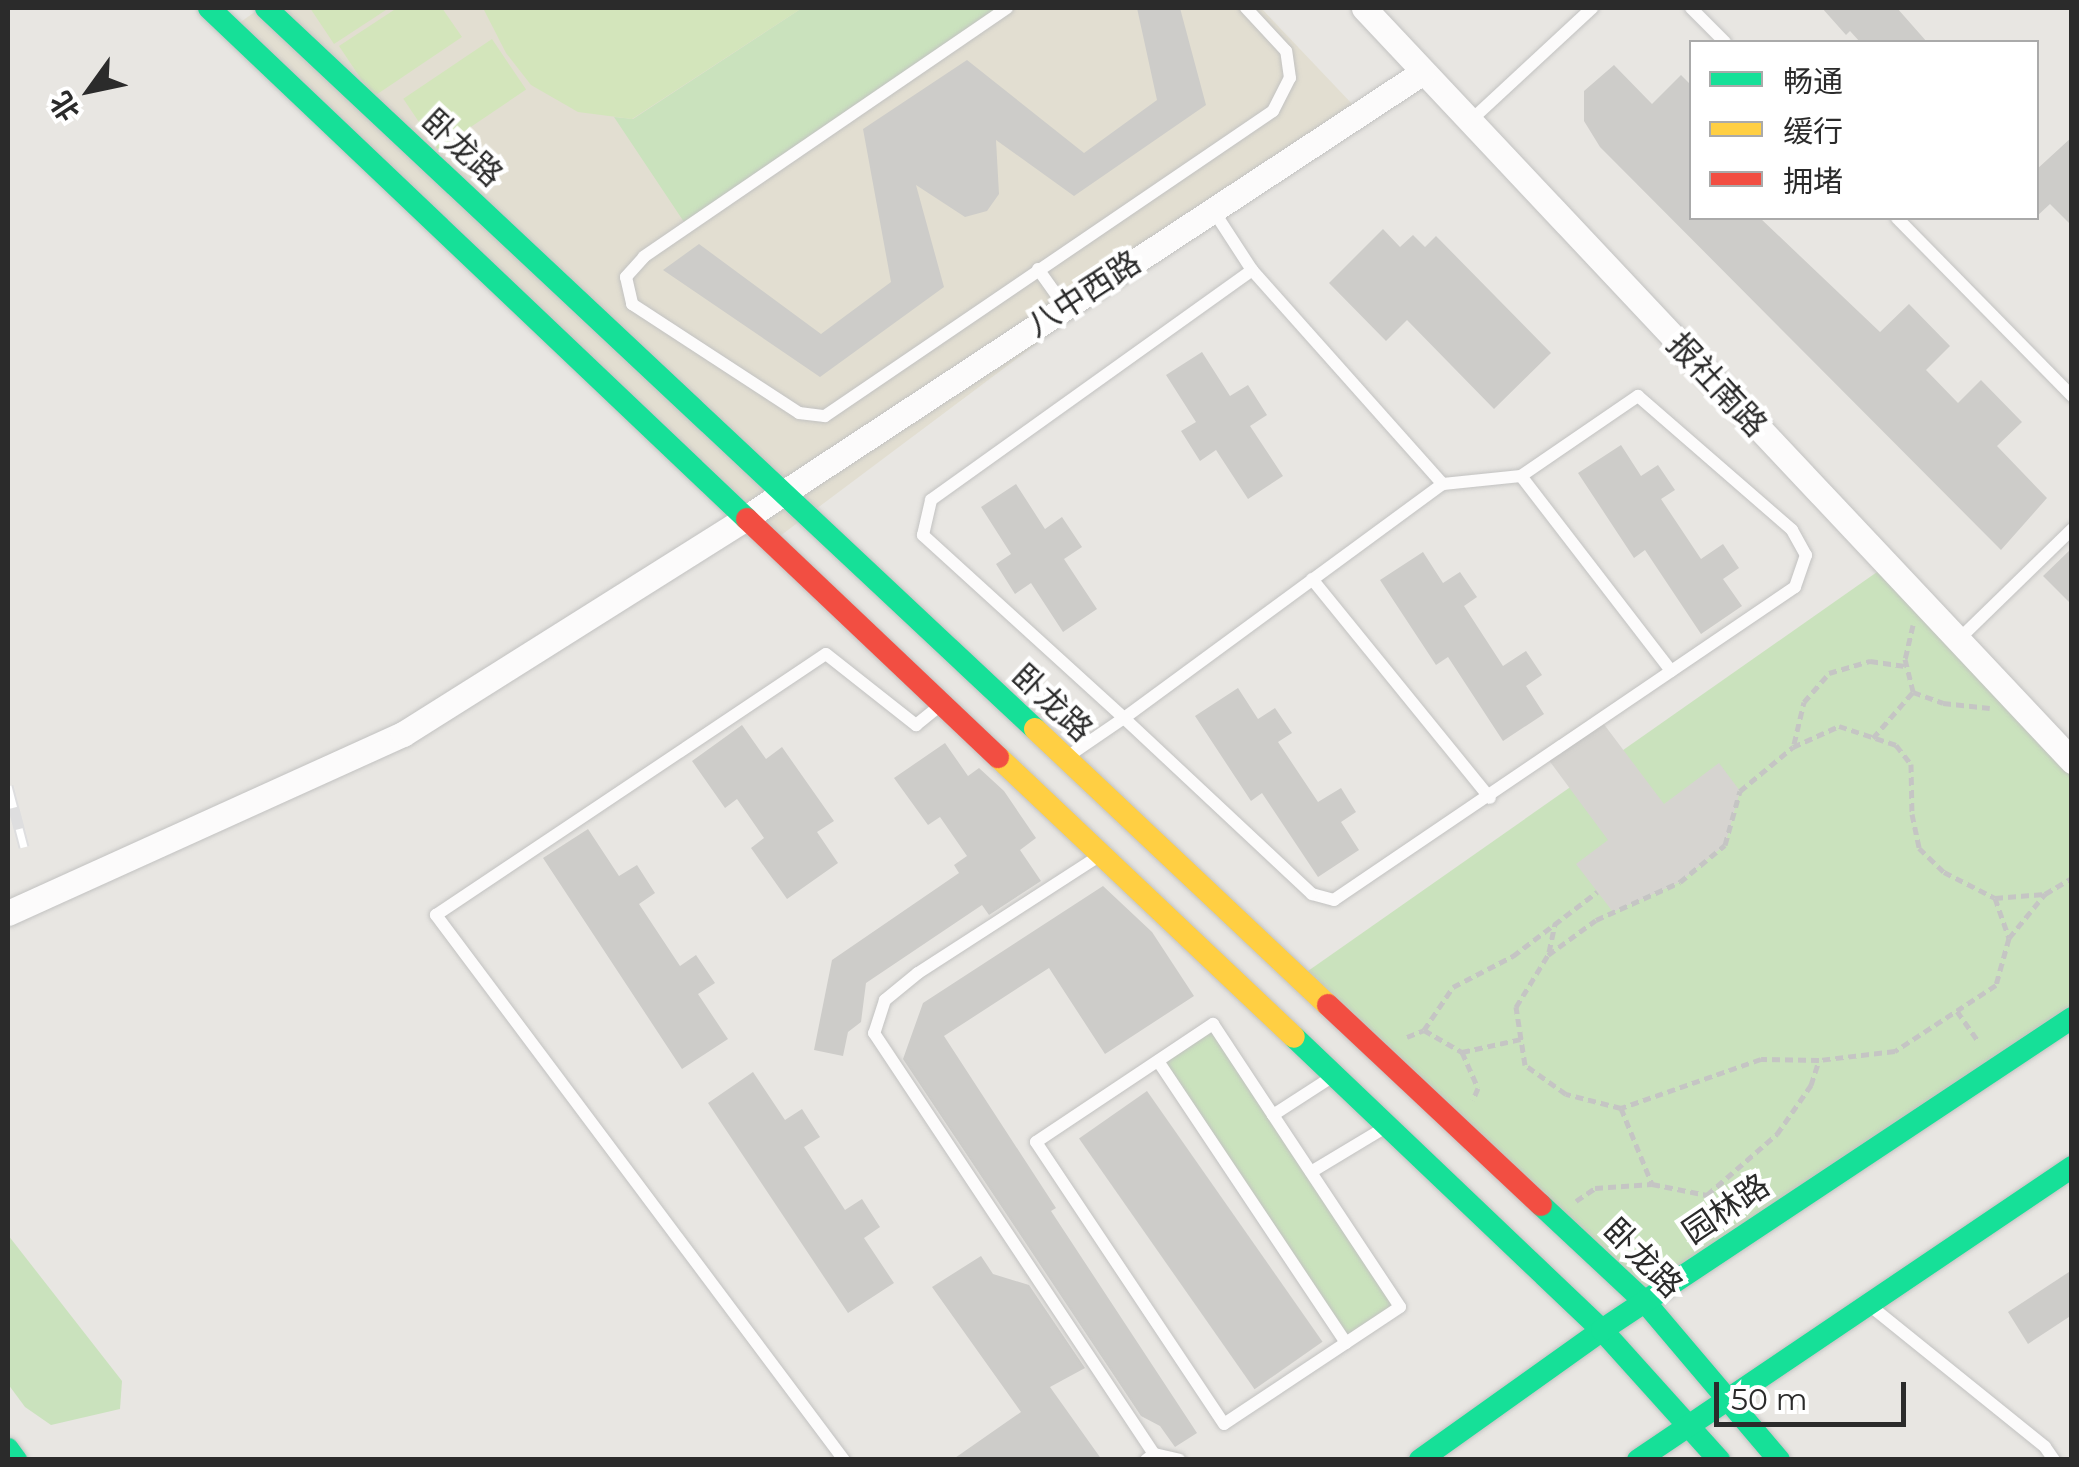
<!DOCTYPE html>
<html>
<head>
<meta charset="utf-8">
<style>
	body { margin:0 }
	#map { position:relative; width:2079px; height:1467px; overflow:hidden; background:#e8e6e2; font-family:Montserrat,"Noto Sans SC",sans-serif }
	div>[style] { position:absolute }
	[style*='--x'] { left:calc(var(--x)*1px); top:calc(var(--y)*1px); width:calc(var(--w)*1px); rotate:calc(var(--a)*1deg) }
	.education>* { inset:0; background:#e2ded1 }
	.green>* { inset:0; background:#cae2bd; transform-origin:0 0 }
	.pitch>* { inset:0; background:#d3e5bb; transform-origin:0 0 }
	.plaza>* { inset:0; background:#d6d4d0 }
	.building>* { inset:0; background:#cdccc9; transform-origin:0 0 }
	.path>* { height:5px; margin-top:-2.5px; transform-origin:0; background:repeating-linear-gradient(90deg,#c5c5c4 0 8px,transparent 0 13px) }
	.roads { filter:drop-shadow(0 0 2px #c2c2c1) drop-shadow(0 0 2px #c2c2c1) }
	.lane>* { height:12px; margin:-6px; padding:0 6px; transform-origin:6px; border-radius:6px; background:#fcfbfb }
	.street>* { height:25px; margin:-12.5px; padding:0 12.5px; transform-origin:12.5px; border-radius:12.5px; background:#fcfbfb }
	.fast>* { height:22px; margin:-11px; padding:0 11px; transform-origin:11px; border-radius:11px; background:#16e098 }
	.slow>* { height:22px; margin:-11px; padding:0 11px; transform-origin:11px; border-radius:11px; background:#ffcf43 }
	.jam>* { height:22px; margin:-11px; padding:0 11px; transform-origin:11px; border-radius:11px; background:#f24e42 }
	.rail>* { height:11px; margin-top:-5.5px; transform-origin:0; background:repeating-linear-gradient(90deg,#fff 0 22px,#dededf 0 44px); box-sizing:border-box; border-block:2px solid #dededf }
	span { translate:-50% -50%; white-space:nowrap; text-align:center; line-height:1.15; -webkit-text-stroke:9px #fff; paint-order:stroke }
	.street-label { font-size:32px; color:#2b2b2b }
	.frame { position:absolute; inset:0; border:10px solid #2b2b2b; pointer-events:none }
	.legend { position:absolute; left:1689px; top:40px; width:350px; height:180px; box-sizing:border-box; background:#fff; border:2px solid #aaa; margin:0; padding:12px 18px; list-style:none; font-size:30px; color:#2b2b2b }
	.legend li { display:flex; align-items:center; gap:20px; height:50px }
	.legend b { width:50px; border:2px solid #aaa }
	.north { position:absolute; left:40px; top:40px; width:100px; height:100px; -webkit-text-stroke:8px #fff; paint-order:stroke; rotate:237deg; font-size:28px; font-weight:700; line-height:40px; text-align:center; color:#2b2b2b }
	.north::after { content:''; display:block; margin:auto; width:35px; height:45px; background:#2b2b2b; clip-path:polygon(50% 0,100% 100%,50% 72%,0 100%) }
	.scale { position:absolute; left:1714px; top:1382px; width:192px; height:45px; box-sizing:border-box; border:5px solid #2b2b2b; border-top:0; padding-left:12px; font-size:30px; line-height:35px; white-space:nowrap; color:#2b2b2b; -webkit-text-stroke:8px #fff; paint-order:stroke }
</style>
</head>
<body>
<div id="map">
	<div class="education">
		<i style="clip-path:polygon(260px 8px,1261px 8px,1354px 106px,772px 542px,231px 29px)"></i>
	</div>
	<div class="green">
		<i style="clip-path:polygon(802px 8px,1007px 8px,688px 228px,614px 117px,633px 119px)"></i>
		<i style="clip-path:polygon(1887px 565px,2071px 761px,2071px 1018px,1645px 1302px,1298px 978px)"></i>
		<i style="left:1213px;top:1024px;width:339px;height:66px;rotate:57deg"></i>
		<i style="clip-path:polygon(8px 1235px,122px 1381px,120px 1409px,51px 1425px,25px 1407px,8px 1384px)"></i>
	</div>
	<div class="pitch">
		<i style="clip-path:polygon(310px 8px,389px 8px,334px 44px)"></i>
		<i style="clip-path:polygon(397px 8px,442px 8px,462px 37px,373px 97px,339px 46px)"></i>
		<i style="clip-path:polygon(483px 8px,802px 8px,632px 119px,578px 112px,531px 85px,506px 53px)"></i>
		<i style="left:492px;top:39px;width:61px;height:107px;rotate:56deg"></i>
	</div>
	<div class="plaza">
		<i style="clip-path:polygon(1600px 719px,1664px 804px,1719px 763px,1740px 791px,1725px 845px,1680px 882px,1613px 912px,1576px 864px,1608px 840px,1548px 759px)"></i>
	</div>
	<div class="building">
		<i style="clip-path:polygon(1137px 8px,1180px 8px,1206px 105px,1074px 196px,996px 140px,999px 194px,987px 211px,965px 217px,916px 185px,944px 287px,820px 377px,663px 270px,699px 244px,821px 334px,891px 282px,863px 129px,967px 60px,1084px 153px,1157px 100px)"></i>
		<i style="clip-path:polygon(1822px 8px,1897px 8px,1927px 42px,1860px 42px,1850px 31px,1846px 35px)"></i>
		<i style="clip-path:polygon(1614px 65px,1652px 104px,1681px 75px,1692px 86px,1692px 218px,1760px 218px,1880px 332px,1909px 304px,1950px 346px,1926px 370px,1958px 403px,1981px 380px,2022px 422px,1997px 446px,2047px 498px,2001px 550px,1600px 147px,1584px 121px,1584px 91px)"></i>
		<i style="clip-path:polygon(2072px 137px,2072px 226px,2050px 204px,2036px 217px,2036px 170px)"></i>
		<i style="clip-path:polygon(1383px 229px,1400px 247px,1413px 235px,1425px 247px,1436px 236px,1551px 353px,1494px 409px,1407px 320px,1386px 341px,1329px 283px)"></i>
		<i style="clip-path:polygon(1202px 352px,1230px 396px,1248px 385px,1267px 415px,1250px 426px,1283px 476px,1248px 499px,1216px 450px,1200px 461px,1181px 431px,1196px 422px,1166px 375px)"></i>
		<i style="clip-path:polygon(1621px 445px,1641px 476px,1658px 465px,1675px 490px,1661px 499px,1701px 559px,1723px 544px,1739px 568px,1723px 579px,1742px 606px,1701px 634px,1645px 550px,1634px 558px,1578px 473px)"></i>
		<i style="clip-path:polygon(1016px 484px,1045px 529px,1062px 517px,1082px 547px,1064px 559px,1097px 609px,1063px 632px,1031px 583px,1015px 594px,996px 564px,1011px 554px,981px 507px)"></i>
		<i style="clip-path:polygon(2072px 548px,2072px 605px,2043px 576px)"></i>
		<i style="clip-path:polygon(1423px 552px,1443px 583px,1460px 572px,1477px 597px,1464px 606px,1503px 666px,1526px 651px,1542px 675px,1526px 686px,1544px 714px,1503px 741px,1448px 657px,1436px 665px,1380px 580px)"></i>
		<i style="clip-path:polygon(1238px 688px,1258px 719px,1275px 708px,1292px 733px,1278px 742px,1318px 802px,1341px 788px,1356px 812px,1341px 822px,1359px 850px,1318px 877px,1262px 793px,1251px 801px,1195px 716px)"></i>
		<i style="clip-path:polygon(742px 725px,766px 759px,782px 747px,834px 821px,817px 832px,838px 863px,787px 899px,751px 848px,764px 838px,737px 799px,725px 808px,692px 761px)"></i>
		<i style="clip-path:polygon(945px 743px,968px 776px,979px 768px,1004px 791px,1036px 838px,1020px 850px,1041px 881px,989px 915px,982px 905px,866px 983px,861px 1022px,848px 1032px,843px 1056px,814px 1050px,832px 960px,959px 873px,954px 865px,967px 856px,940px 817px,928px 825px,894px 778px)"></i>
		<i style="clip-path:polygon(588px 829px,619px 876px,637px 865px,655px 893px,639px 904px,680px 966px,696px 955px,715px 983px,698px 994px,728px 1039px,682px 1069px,543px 858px)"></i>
		<i style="clip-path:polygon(1103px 886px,1152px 932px,1194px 996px,1105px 1054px,1049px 968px,944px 1036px,1056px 1208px,1051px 1211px,1197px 1433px,1175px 1447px,1160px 1426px,1141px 1416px,903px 1059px,923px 1003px)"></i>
		<i style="clip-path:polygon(753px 1072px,785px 1120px,802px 1109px,820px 1137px,804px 1147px,845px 1210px,862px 1199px,880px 1227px,864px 1238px,894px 1283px,848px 1313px,708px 1103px)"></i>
		<i style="left:1147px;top:1091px;width:306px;height:83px;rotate:55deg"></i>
		<i style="clip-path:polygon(981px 1256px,993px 1274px,1029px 1285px,1085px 1368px,1050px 1387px,1102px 1460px,952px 1460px,1021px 1412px,932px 1287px)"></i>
		<i style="clip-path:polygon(2072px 1270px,2072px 1315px,2028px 1344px,2008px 1312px)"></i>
	</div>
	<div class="path">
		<i style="--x:1913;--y:625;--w:35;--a:103"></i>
		<i style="--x:1905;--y:659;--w:34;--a:76"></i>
		<i style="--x:1913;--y:692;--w:32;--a:20"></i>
		<i style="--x:1943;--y:703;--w:47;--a:6.1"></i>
		<i style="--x:1839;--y:726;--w:60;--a:18.4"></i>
		<i style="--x:1896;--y:745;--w:24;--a:52"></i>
		<i style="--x:1911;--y:764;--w:50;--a:88.9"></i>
		<i style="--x:1912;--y:814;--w:35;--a:78"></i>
		<i style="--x:1919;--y:848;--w:35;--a:44"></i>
		<i style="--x:1944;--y:872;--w:57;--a:27"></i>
		<i style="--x:1995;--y:898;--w:42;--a:70.7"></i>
		<i style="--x:2009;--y:938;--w:49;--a:105.5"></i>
		<i style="--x:1996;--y:985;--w:121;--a:146.8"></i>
		<i style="--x:1895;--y:1051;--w:77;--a:173.2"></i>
		<i style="--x:1819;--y:1060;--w:58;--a:-179"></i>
		<i style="--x:1761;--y:1059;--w:148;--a:160.7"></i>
		<i style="--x:1621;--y:1108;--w:57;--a:-165.7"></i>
		<i style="--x:1566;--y:1094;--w:50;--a:-144.7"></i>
		<i style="--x:1525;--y:1065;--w:59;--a:-98.8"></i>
		<i style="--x:1516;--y:1007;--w:61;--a:-58.4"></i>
		<i style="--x:1548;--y:955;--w:59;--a:-36.1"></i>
		<i style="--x:1596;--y:920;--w:92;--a:-24.3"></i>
		<i style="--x:1680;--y:882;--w:58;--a:-39.4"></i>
		<i style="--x:1725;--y:845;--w:56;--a:-74.5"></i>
		<i style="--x:1740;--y:791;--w:69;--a:-39.7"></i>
		<i style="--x:1793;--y:747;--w:51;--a:-24.5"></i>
		<i style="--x:1873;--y:738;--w:61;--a:-49"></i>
		<i style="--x:1794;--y:744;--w:43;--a:-76.6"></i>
		<i style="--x:1804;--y:702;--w:38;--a:-49"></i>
		<i style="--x:1829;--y:673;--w:43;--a:-16.3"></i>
		<i style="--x:1870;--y:661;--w:37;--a:8"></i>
		<i style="--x:1995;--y:898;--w:50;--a:-4.6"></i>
		<i style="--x:2009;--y:938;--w:57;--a:-50.7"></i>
		<i style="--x:2045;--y:894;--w:31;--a:-31"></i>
		<i style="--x:1549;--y:952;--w:29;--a:-78"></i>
		<i style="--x:1957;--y:1011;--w:37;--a:55"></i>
		<i style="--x:1424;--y:1030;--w:52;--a:-56"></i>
		<i style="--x:1453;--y:987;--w:68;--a:-27.3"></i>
		<i style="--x:1513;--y:956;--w:106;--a:-37.3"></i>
		<i style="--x:1407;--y:1037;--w:18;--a:-22"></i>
		<i style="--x:1424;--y:1030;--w:44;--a:30.1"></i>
		<i style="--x:1462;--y:1052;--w:39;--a:66"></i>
		<i style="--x:1478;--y:1088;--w:13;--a:113"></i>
		<i style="--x:1462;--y:1052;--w:60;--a:-12.4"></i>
		<i style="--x:1621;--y:1108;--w:82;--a:67.8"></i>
		<i style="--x:1707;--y:1195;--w:93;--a:-41.1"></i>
		<i style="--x:1777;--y:1134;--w:60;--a:-55.2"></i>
		<i style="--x:1811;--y:1085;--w:26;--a:-72"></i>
		<i style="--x:1576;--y:1201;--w:23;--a:-34"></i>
		<i style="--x:1595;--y:1188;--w:57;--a:-4"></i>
		<i style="--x:1652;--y:1184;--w:56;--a:11.3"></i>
		<i style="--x:1707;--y:1195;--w:23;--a:43"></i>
	</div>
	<div class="roads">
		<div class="lane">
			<i style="--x:1007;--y:8;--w:440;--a:145.6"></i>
			<i style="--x:644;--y:257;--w:27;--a:132"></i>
			<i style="--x:626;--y:277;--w:28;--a:77"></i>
			<i style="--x:632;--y:304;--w:199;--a:33.1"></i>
			<i style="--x:799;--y:413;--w:26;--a:7"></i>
			<i style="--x:825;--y:416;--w:542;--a:-34.25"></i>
			<i style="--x:1273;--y:111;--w:37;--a:-63"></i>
			<i style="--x:1290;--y:78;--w:27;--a:-98"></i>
			<i style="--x:1286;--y:51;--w:59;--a:-132.9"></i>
			<i style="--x:1691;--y:8;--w:48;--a:45"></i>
			<i style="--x:1469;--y:122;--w:168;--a:-42.8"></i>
			<i style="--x:1213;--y:210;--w:72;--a:57"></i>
			<i style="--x:1252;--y:270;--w:287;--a:48.3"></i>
			<i style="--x:1897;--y:218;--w:250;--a:45.5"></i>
			<i style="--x:1038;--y:269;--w:47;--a:54.6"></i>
			<i style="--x:1521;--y:476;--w:246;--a:52.4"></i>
			<i style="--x:1312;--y:579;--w:282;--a:50.9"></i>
			<i style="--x:1958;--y:640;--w:159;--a:-44.2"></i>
			<i style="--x:1067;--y:757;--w:69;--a:-34.4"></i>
			<i style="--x:1124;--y:718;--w:396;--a:-36.3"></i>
			<i style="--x:1443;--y:484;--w:78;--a:-5.9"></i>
			<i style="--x:1521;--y:476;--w:142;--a:-34.4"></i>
			<i style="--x:1638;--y:396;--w:204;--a:41"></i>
			<i style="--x:1792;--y:530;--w:29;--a:61"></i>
			<i style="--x:1806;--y:555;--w:34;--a:109"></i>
			<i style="--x:1795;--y:587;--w:557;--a:145.83"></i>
			<i style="--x:1334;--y:900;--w:23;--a:-165"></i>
			<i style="--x:1312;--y:894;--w:258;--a:-136.9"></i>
			<i style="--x:1124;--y:718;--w:272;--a:-137.7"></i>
			<i style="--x:923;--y:535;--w:36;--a:-77"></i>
			<i style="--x:931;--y:500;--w:395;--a:-35.6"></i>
			<i style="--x:1099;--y:856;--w:216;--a:147.1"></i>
			<i style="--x:918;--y:973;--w:43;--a:140.7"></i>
			<i style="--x:885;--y:1000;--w:35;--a:108"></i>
			<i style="--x:874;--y:1033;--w:506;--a:56.37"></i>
			<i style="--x:1158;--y:1061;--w:339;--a:56.3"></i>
			<i style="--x:1273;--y:1115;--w:230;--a:56.5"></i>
			<i style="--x:1400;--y:1307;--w:211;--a:146.4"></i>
			<i style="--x:1224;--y:1424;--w:339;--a:-123.7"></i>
			<i style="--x:1036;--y:1142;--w:213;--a:-33.7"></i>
			<i style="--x:1213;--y:1024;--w:109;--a:56.6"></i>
			<i style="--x:1273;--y:1115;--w:70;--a:-32.8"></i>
			<i style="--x:1311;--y:1172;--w:87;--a:-31"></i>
			<i style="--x:1873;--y:1308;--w:221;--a:38.9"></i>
			<i style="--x:2045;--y:1447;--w:16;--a:55"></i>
			<i style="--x:844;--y:1460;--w:681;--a:-126.82"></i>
			<i style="--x:436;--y:915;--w:469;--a:-33.8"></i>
			<i style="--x:826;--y:654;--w:115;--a:38.3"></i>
			<i style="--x:916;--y:725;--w:32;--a:-39"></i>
			<i style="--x:1146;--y:1460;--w:10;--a:-37"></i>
			<i style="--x:1154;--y:1454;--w:26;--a:13"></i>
		</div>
		<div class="street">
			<i style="--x:1364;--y:8;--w:1034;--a:46.76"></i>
			<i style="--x:8;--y:913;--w:434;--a:-24.4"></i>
			<i style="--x:403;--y:734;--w:407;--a:-32.2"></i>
			<i style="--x:747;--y:517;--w:809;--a:-33.36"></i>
		</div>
		<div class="fast">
			<i style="--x:209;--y:8;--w:742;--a:43.53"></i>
			<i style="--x:266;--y:8;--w:1054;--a:43.15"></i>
			<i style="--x:1294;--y:1037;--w:425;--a:43.6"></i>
			<i style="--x:1602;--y:1330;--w:175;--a:48"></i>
			<i style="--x:1541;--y:1205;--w:142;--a:43"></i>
			<i style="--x:1645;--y:1302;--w:207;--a:49.7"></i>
			<i style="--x:8;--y:1449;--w:14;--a:54"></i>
			<i style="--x:1420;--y:1460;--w:224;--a:-35.5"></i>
			<i style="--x:1602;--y:1330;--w:564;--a:-33.58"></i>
			<i style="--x:1638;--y:1460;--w:524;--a:-34.02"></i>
		</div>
		<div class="slow">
			<i style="--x:1035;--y:729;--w:403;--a:43.3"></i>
			<i style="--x:998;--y:757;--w:407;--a:43.4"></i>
		</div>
		<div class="jam">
			<i style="--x:747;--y:519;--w:346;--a:43.5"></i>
			<i style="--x:1328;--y:1005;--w:292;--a:43.2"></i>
		</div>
	</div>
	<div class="rail">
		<i style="--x:8;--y:786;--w:63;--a:75.3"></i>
	</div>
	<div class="street-label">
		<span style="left:462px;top:148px;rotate:43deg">卧龙路</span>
		<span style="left:1084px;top:294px;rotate:-33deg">八中西路</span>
		<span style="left:1717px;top:385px;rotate:47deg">报社南路</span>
		<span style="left:1052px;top:703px;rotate:43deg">卧龙路</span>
		<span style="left:1726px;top:1209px;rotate:-34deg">园林路</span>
		<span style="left:1643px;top:1258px;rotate:45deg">卧龙路</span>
	</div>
	<div class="frame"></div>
	<ul class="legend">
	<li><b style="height:12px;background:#16e098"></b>畅通</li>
	<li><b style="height:12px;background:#ffcf43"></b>缓行</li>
	<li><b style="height:12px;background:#f24e42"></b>拥堵</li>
	</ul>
	<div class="north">北</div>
	<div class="scale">50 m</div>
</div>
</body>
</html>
